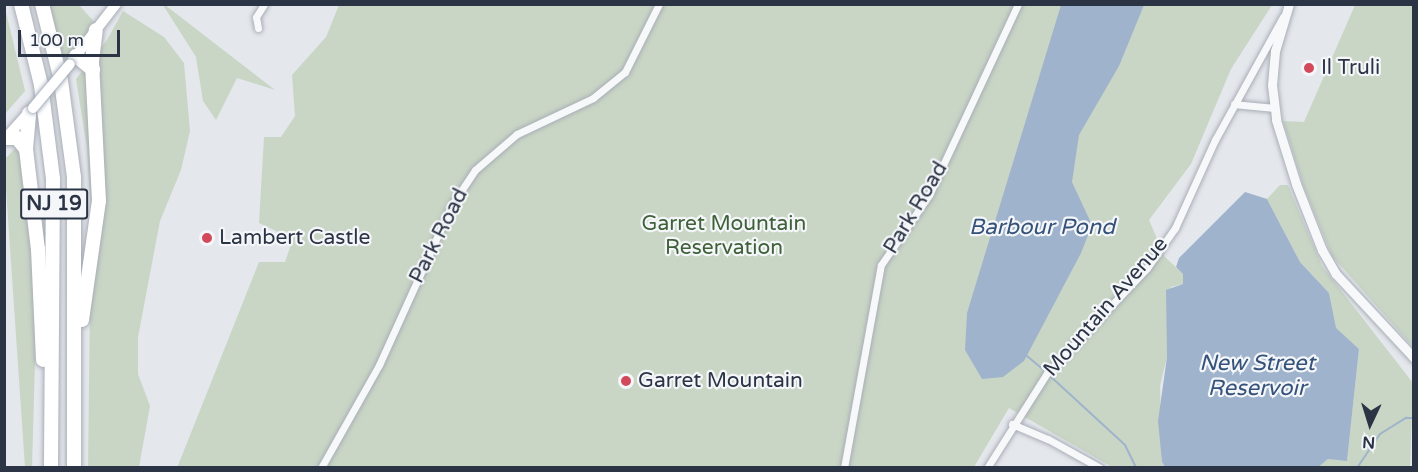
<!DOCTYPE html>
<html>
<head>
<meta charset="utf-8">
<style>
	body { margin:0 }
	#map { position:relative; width:1418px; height:472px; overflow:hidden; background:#e4e7ec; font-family:"Varela Round",sans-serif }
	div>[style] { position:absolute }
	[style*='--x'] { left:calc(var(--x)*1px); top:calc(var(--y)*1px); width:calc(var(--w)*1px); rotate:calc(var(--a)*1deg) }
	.green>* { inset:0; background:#c9d6c5 }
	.water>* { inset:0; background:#9fb4cc }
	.stream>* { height:2px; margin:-1px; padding:0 1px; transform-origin:1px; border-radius:1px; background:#9fb4cc }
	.roads { filter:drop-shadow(0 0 2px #a9aeb7) drop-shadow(0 0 2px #a9aeb7) }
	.minor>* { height:7px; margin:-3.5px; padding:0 3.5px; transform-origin:3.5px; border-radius:3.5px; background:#f7f8fa }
	.tertiary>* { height:9px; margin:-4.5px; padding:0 4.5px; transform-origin:4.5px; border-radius:4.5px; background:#f7f8fa }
	.primary>* { height:10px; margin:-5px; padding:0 5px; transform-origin:5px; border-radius:5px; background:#fff }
	.motorway>* { height:14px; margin:-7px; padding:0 7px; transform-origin:7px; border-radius:7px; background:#fff }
	.bridges { filter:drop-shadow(0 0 2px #a3abb8) drop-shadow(0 0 2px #a3abb8) }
	.primary-bridge>* { height:10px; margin:-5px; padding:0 5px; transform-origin:5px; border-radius:5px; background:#fff }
	.dots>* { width:16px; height:16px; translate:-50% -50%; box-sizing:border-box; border:3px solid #f4f6f9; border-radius:50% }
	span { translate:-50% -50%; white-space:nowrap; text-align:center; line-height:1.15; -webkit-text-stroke:4.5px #f4f6f9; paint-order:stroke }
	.shield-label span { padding:2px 4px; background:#f4f6f9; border:2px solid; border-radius:4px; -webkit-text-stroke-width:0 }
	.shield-label { font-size:20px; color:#2b3445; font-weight:700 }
	.poi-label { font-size:21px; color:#2b3445 }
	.left { translate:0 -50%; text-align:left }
	.street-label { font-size:21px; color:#2b3445 }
	.park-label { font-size:21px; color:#3f6138 }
	.water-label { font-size:22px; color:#34527a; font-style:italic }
	.frame { position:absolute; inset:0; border:6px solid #2b3445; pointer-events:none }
	.north { position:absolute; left:1340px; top:394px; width:60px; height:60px; -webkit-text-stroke:4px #f4f6f9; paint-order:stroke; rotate:184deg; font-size:16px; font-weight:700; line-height:24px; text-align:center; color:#2b3445 }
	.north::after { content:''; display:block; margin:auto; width:21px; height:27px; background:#2b3445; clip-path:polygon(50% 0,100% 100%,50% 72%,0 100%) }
	.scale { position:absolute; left:18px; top:30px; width:102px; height:27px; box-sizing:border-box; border:3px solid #2b3445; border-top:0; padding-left:8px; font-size:18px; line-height:21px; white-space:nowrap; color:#2b3445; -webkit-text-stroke:4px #f4f6f9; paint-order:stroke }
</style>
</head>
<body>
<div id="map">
	<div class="green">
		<i style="clip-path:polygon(45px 5px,79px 5px,98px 26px,68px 65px,62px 63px)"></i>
		<i style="clip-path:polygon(163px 5px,165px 5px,275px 90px,237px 78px,216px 120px,203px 101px,196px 57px)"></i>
		<i style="clip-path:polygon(339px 5px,1272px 5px,1231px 69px,1191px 164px,1149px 220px,1165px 257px,1183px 274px,1183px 284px,1171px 287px,1167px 357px,1160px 386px,1162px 462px,1166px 467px,1112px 467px,1009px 408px,974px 467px,177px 468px,259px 262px,285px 262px,293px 239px,259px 223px,264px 137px,281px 137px,295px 116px,292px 75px,326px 37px)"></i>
		<i style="clip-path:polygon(1355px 5px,1413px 5px,1413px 347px,1332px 256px,1304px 187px,1283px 121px,1304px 122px)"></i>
		<i style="clip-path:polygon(5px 8px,25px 91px,5px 114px,4px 114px)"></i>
		<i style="clip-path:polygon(123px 11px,164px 37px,184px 63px,190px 131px,181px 170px,160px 221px,138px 337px,138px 374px,150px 406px,139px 467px,88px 467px,91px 216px,87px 148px,76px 79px,107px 40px)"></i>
		<i style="clip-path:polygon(31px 132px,38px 257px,32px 467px,25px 467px,4px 160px)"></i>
		<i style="clip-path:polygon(1280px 185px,1288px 185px,1322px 266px,1413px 383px,1410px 467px,1317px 467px,1328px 459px,1347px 460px,1359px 349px,1335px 328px,1329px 293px,1300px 262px,1267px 199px)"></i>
	</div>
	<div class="water">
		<i style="clip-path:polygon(1061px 5px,1144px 5px,1119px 66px,1079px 135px,1072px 182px,1092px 225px,1081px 253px,1024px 361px,1003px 377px,982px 379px,965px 350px,967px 313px)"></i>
		<i style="clip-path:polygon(1245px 192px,1267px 199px,1300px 262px,1329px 293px,1336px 328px,1359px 349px,1347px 461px,1328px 459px,1317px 468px,1166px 468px,1162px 462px,1158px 421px,1167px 357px,1166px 290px,1183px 284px,1183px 274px,1176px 267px,1179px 258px)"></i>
	</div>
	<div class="stream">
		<i style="--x:1027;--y:356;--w:23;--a:40"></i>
		<i style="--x:1049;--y:375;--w:103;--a:42.6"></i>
		<i style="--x:1125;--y:445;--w:25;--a:64"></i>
		<i style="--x:1357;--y:468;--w:41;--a:-55.9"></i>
		<i style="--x:1380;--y:434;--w:31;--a:-32"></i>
		<i style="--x:1406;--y:418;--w:8;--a:0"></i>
	</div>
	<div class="roads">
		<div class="minor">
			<i style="--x:258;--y:28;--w:11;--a:-100"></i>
			<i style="--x:256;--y:17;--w:15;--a:-58"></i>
			<i style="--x:1234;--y:104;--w:40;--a:5.7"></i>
			<i style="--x:1012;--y:424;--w:39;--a:23"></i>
			<i style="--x:1048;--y:439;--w:60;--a:29.1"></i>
			<i style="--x:321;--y:468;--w:118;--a:-60.6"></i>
			<i style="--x:379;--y:365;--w:175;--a:-65.6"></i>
			<i style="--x:451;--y:206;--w:43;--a:-56.3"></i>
			<i style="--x:475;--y:170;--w:55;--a:-40.6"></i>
			<i style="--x:517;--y:134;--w:84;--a:-25.3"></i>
			<i style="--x:593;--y:98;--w:41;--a:-39.1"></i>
			<i style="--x:625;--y:72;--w:76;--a:-63.4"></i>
			<i style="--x:844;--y:468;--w:206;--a:-79.7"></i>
			<i style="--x:881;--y:265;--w:85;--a:-55.6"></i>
			<i style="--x:929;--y:195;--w:211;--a:-65"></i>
			<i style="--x:987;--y:468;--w:112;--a:-57.7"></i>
			<i style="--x:1047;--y:373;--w:145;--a:-46.4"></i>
			<i style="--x:1147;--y:268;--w:49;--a:-55"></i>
			<i style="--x:1175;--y:228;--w:97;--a:-65.6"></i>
			<i style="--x:1215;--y:140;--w:141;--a:-61.1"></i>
		</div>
		<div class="tertiary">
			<i style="--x:1289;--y:4;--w:49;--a:106.6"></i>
			<i style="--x:1275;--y:51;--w:34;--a:95"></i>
			<i style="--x:1272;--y:85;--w:35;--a:83"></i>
			<i style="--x:1276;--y:120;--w:67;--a:72.6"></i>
			<i style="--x:1296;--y:184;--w:71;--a:68.5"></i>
			<i style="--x:1322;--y:250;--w:28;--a:60"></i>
			<i style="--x:1336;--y:274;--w:115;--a:47.1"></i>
		</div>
		<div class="primary">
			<i style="--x:72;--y:61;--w:72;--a:-52.3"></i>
			<i style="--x:4;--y:140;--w:40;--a:-48"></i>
		</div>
		<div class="motorway">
			<i style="--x:21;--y:4;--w:83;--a:76.1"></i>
			<i style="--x:41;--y:85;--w:95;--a:82.7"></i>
			<i style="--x:53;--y:179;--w:289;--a:90.4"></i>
			<i style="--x:42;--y:4;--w:79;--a:76.1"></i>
			<i style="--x:61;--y:81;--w:97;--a:82.3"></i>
			<i style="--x:74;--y:177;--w:291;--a:90"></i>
			<i style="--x:76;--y:56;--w:22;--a:39"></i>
			<i style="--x:6;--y:138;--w:11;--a:0"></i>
			<i style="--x:17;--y:138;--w:14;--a:51"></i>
			<i style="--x:26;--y:149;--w:101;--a:83.2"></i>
			<i style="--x:38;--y:249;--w:111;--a:87.4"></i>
			<i style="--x:26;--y:149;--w:36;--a:-85"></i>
			<i style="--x:82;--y:320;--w:120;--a:-81.9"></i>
			<i style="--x:99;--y:201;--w:140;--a:-92.9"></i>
			<i style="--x:92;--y:61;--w:31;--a:-83"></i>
		</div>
	</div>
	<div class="bridges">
		<div class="primary-bridge">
			<i style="--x:33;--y:108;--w:57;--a:-49.9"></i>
		</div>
	</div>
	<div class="dots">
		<i style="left:1309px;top:68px;background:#d1495b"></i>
		<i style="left:207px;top:238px;background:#d1495b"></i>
		<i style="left:626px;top:381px;background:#d1495b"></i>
	</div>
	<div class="shield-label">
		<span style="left:54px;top:204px">NJ 19</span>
	</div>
	<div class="poi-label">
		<span class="left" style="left:1321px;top:68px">Il Truli</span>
		<span class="left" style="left:219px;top:238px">Lambert Castle</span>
		<span class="left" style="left:638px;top:381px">Garret Mountain</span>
	</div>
	<div class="street-label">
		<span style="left:916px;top:208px;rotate:-59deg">Park Road</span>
		<span style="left:439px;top:236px;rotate:-63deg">Park Road</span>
		<span style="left:1106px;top:307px;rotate:-49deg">Mountain Avenue</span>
	</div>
	<div class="park-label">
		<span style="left:724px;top:236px">Garret Mountain<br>Reservation</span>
	</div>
	<div class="water-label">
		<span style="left:1042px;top:228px">Barbour Pond</span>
		<span style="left:1257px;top:376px">New Street<br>Reservoir</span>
	</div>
	<div class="frame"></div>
	<div class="north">N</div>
	<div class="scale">100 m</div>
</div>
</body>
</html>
